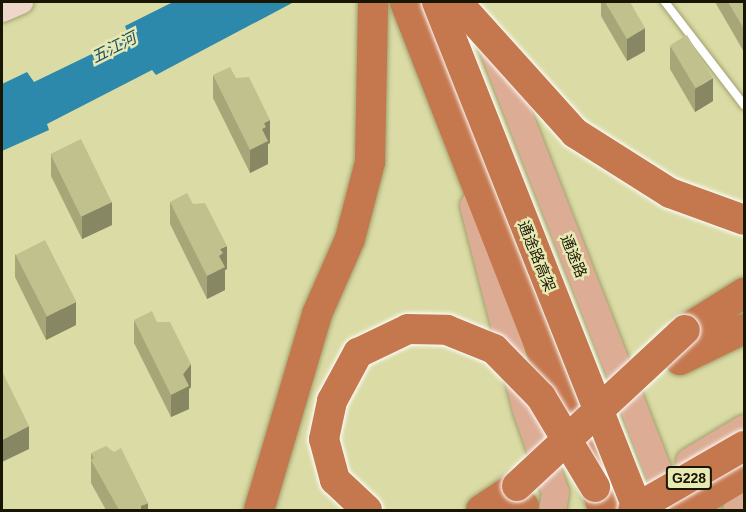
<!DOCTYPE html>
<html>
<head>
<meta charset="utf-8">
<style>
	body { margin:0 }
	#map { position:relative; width:746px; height:512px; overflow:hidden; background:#dbdba6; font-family:Helvetica,"Noto Sans SC",sans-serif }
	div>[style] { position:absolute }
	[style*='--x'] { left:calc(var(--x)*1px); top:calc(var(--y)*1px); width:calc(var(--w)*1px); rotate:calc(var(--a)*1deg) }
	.water>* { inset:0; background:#2c89ab }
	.roads { filter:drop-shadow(0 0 2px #a1a16e) drop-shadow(0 0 2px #a1a16e) }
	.lane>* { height:8px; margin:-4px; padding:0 4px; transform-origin:4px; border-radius:4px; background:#fff }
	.secondary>* { height:24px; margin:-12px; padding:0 12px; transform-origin:12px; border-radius:12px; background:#eed6ca }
	.primary>* { height:27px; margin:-13.5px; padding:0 13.5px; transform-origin:13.5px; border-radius:13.5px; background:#dcad94 }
	.highway>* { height:30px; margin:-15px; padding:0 15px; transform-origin:15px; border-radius:15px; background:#c5774d }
	.bridges { filter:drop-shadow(0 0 2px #fff) drop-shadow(0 0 2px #fff) }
	.highway-bridge>* { height:30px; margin:-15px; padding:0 15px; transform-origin:15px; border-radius:15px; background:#c5774d }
	.wall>* { inset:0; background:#a6a679 }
	.shaded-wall>* { inset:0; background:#878763 }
	.building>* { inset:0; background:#c1c18d; transform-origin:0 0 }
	span { translate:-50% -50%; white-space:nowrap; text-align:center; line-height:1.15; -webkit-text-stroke:5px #e8e8b3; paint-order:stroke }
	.shield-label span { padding:2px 4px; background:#e8e8b3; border:2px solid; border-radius:4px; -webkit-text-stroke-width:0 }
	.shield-label { font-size:14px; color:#161603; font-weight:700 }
	.street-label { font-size:15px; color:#161603 }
	.water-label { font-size:16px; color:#1f5064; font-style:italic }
	.frame { position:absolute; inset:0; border:3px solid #161603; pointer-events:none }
</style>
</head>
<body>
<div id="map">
	<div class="water">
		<i style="clip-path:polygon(173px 2px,294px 2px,156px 75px,152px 70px,47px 124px,49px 130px,2px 151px,2px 84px,27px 72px,34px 82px,129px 36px,125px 26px)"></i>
	</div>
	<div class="roads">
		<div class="lane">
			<i style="--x:665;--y:2;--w:130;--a:52.5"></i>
		</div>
		<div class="secondary">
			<i style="--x:2;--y:10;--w:21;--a:-23"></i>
		</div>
		<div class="primary">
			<i style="--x:490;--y:42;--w:502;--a:68.6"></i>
			<i style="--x:473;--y:205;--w:212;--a:75.5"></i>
			<i style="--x:526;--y:410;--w:87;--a:70.5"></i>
			<i style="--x:555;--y:492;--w:18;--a:99"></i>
			<i style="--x:689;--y:461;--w:64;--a:-31"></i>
			<i style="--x:736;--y:510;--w:9;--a:-32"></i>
		</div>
		<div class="highway">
			<i style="--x:405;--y:2;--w:546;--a:68.61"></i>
			<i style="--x:685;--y:330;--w:70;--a:-32.1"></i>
			<i style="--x:680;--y:360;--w:71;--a:-25.8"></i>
			<i style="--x:259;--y:510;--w:204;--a:-73.5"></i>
			<i style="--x:317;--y:314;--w:82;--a:-66.3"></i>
			<i style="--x:350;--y:239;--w:80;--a:-75.4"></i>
			<i style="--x:370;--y:162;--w:160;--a:-88.9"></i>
			<i style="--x:481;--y:510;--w:43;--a:-33.7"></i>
			<i style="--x:519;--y:510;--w:6;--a:-39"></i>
			<i style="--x:685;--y:510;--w:69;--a:-30.7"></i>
		</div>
	</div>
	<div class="bridges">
		<div class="highway-bridge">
			<i style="--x:437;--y:2;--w:546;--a:68.41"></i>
			<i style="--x:457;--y:2;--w:176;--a:48"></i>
			<i style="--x:575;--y:133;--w:112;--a:32.3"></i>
			<i style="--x:670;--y:193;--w:79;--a:20"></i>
			<i style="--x:517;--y:486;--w:229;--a:-42.9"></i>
			<i style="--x:367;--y:510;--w:44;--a:-136.8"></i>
			<i style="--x:335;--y:480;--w:42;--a:-105"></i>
			<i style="--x:324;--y:439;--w:39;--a:-78"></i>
			<i style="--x:332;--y:401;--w:55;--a:-61.6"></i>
			<i style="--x:358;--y:353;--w:55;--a:-25.6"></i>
			<i style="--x:408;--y:329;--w:39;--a:1"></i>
			<i style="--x:447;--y:330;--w:51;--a:22"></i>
			<i style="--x:494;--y:349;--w:67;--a:45.6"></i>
			<i style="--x:541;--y:397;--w:105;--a:59"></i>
			<i style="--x:633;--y:510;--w:128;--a:-30"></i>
		</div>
	</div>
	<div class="wall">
		<i style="clip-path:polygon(601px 2px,630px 2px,645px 51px,627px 61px,601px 16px)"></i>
		<i style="clip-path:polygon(715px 2px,744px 2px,744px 52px)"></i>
		<i style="clip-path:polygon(670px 46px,713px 101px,695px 112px,670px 69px)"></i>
		<i style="clip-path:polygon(213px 75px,270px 143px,268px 144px,268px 164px,250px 173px,213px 98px)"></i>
		<i style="clip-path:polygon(51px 154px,112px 225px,82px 239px,51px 176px)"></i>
		<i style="clip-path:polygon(170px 202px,193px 204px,227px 269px,225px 270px,225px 290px,207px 299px,170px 224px)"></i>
		<i style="clip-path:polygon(15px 254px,76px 325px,46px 340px,15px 277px)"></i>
		<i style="clip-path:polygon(134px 320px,191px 387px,189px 389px,189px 409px,171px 417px,134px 343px)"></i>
		<i style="clip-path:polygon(91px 453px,148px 510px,106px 510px,91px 483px)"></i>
	</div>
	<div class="shaded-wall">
		<i style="clip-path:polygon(645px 28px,645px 51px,627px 61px,627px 39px)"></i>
		<i style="clip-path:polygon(713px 78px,713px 101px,695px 112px,695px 89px)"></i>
		<i style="clip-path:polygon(270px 120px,270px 143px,268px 144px,268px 164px,250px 173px,250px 150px,262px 129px,264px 123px)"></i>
		<i style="clip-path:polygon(112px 202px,112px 225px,82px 239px,82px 216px)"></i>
		<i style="clip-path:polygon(227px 246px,227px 269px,225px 270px,225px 290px,207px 299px,207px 276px,219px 256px,220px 249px)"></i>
		<i style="clip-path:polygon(76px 302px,76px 325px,46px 340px,46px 317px)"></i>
		<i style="clip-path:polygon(191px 364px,191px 387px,189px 389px,189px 409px,171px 417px,171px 395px,183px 374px)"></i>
		<i style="clip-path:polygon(29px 426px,29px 449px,2px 462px,2px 440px)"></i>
		<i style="clip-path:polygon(148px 503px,148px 510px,141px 510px,141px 506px)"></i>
	</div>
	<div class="building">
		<i style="clip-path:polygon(605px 2px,630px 2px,645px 28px,627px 39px)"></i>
		<i style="clip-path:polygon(728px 2px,744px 2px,744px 29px)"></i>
		<i style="left:687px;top:35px;width:50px;height:20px;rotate:59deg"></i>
		<i style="clip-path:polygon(230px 67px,236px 78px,249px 77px,270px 120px,264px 123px,266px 127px,262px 129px,268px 141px,250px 150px,213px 75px)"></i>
		<i style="left:81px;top:139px;width:70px;height:34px;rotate:64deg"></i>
		<i style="clip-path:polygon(187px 193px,193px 204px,205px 203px,227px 246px,220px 249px,223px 253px,219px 256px,225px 267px,207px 276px,170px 202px)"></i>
		<i style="left:45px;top:240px;width:69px;height:33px;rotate:63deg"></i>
		<i style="clip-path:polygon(152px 311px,157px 322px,170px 322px,191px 364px,183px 374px,189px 386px,171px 395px,134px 320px)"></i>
		<i style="clip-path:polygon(2px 371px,29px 426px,2px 440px)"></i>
		<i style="clip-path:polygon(106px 446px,114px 452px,121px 448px,148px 503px,141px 506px,141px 510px,119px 510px,91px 460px,94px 458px,91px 453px)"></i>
	</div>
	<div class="shield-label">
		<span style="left:689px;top:478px">G228</span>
	</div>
	<div class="street-label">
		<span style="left:537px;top:256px;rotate:68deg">通途路高架</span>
		<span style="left:574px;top:256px;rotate:68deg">通途路</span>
	</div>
	<div class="water-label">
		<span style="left:114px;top:48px;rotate:-27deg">五江河</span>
	</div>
	<div class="frame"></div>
</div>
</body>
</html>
